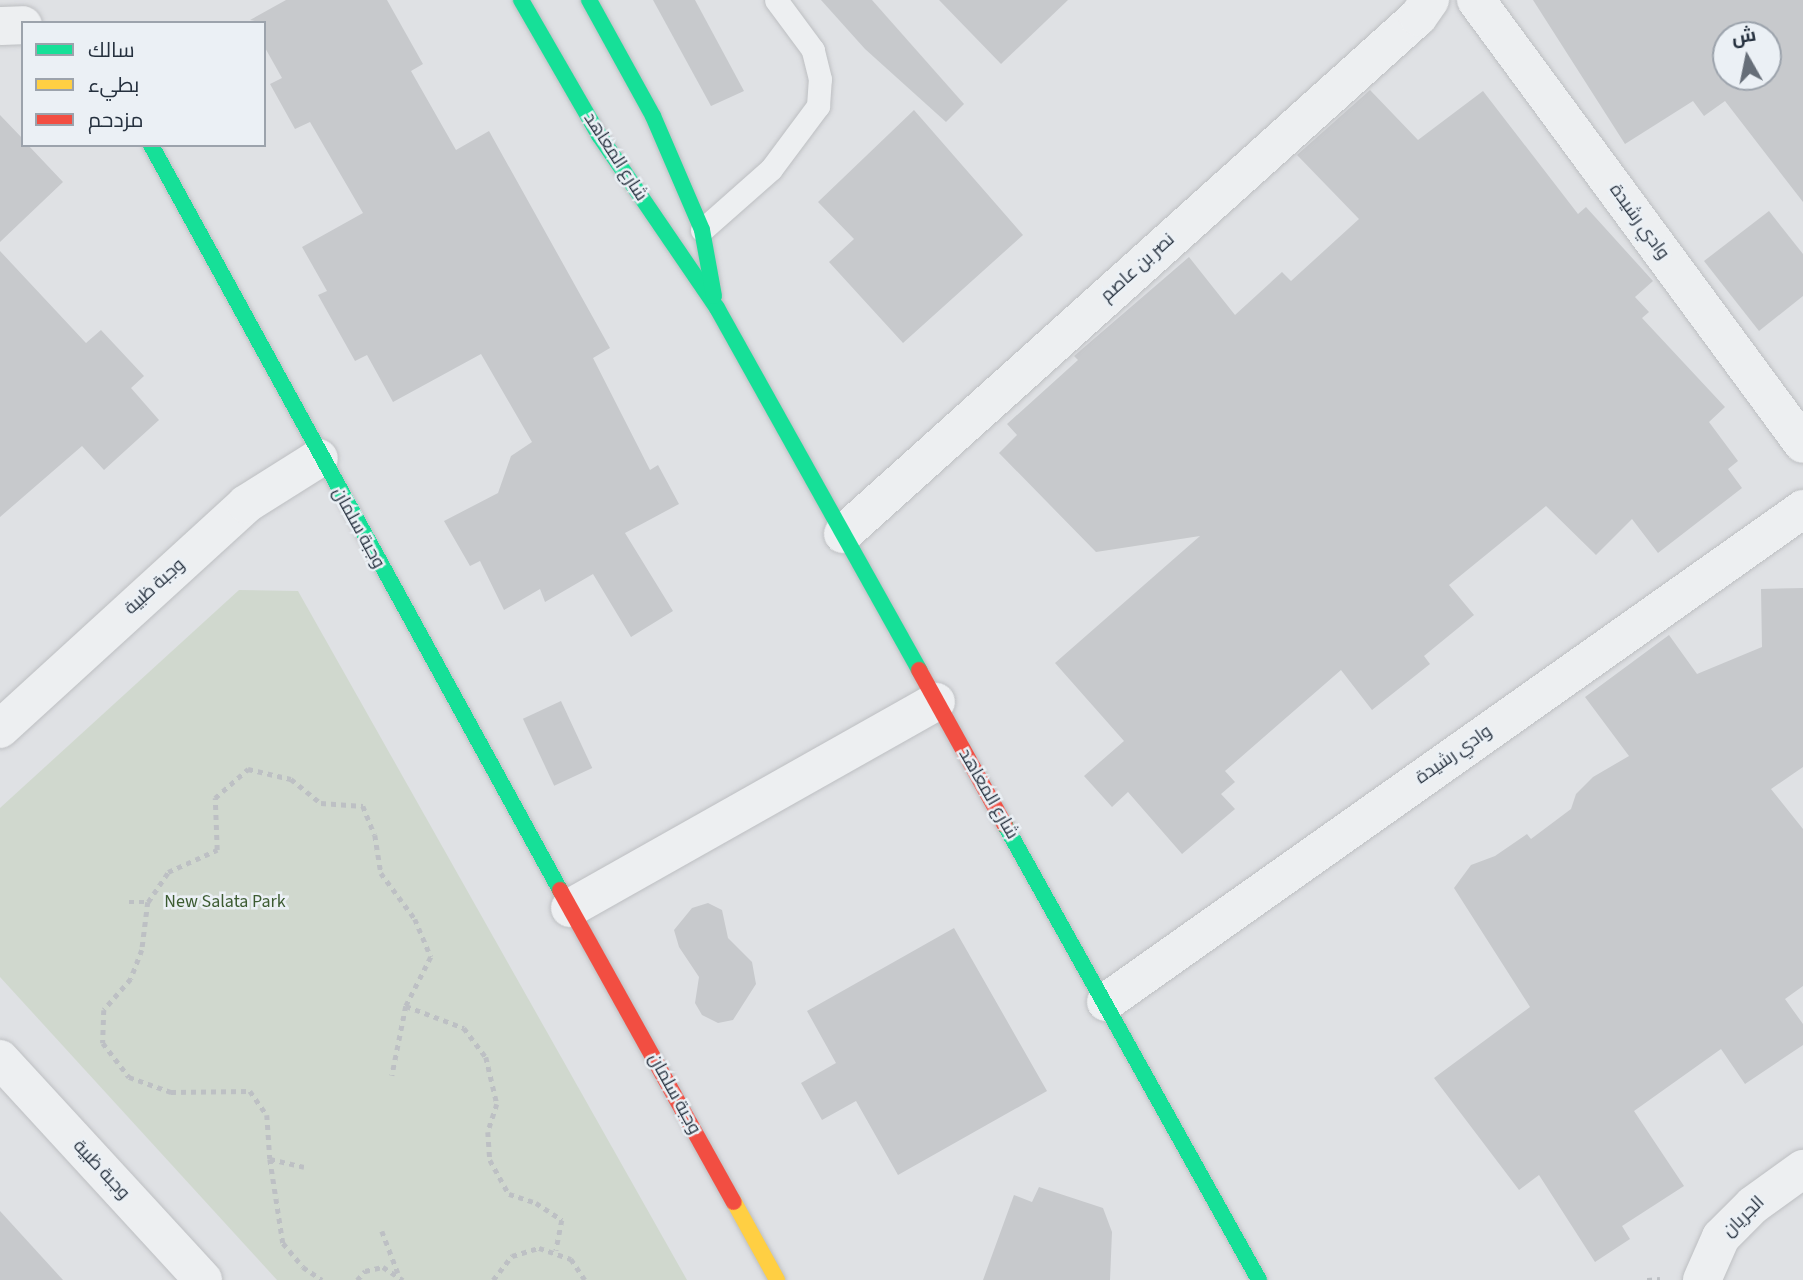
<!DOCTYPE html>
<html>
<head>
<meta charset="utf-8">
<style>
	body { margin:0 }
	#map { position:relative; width:1803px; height:1280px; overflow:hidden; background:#dfe1e4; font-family:"Source Sans 3",Cairo,sans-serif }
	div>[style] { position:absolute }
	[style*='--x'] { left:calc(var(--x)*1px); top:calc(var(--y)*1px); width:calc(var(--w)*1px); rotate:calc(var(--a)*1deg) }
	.green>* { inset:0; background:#d0d8ce }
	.building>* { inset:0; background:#c7c9cc; transform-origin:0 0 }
	.path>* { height:4.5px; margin-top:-2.25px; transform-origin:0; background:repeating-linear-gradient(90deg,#bdc0c4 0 5px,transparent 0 10px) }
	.roads { filter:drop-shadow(0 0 2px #bdbfc2) drop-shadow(0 0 2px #bdbfc2) }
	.lane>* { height:23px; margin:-11.5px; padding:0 11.5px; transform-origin:11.5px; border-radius:11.5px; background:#edeff1 }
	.street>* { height:38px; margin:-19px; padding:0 19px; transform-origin:19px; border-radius:19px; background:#edeff1 }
	.fast>* { height:16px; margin:-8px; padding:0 8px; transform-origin:8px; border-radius:8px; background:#16e098 }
	.slow>* { height:16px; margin:-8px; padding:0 8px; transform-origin:8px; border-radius:8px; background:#ffcf43 }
	.jam>* { height:16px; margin:-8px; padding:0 8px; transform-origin:8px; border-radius:8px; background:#f24e42 }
	span { translate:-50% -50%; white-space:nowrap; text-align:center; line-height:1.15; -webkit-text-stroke:5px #ebf0f5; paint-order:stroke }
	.street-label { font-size:18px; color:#25303e }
	.park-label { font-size:18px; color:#3c5b31 }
	.legend { position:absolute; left:21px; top:21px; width:245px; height:126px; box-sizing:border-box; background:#ebf0f5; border:2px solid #9ca3ac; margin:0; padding:9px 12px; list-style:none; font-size:21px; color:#25303e }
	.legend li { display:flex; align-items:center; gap:14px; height:35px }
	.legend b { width:35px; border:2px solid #9ca3ac }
	.north { position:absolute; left:1712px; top:21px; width:70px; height:70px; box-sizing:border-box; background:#ebf0f5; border:2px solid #9ca3ac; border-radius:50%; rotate:351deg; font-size:19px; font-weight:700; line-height:28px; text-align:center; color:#25303e }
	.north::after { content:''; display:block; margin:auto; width:24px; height:32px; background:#666e78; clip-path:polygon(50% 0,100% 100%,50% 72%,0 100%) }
</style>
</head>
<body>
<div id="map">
	<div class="green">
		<i style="clip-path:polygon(239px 590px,298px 591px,687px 1280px,277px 1280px,0 977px,0 808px)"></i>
	</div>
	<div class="building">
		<i style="clip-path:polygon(286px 0,387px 0,423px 64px,411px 71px,456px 150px,489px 131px,610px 348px,593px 358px,650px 470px,658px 465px,679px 504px,625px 533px,673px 611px,631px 637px,593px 574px,545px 602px,540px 589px,504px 610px,480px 561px,470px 566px,444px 521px,498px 493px,511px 456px,532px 442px,481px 354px,393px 402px,367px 355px,355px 361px,318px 295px,327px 291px,302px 247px,363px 213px,310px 122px,295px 129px,270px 84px,282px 78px,264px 46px,264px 23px,250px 20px)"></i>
		<i style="clip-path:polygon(653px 0,695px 0,744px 91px,711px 106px)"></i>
		<i style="clip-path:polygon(821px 0,872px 0,964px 104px,946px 122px,865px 49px)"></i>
		<i style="clip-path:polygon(939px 0,1068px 0,1001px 64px)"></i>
		<i style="clip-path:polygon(evenodd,1533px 0,1803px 0,1803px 202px,1725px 101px,1704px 116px,1693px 101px,1625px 144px,1533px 0,1726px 35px,1768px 35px,1768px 77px,1726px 77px,1726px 35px)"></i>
		<i style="clip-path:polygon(1370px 90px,1418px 140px,1483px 91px,1578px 214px,1586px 207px,1653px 281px,1635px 297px,1649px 312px,1642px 318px,1725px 407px,1709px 422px,1738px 461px,1728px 469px,1742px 488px,1658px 553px,1632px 519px,1596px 555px,1546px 506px,1449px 585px,1474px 615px,1424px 656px,1430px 664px,1372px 710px,1341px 670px,1225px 771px,1235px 782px,1221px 794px,1235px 809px,1182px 854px,1128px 792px,1112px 807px,1084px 776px,1124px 741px,1055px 663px,1200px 536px,1096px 552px,999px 453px,1017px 435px,1007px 424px,1078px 360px,1074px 356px,1189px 257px,1235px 315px,1282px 272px,1291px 281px,1359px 219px,1297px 155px)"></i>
		<i style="clip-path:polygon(914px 110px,1023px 235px,903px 343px,829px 262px,854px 239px,818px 202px)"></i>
		<i style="clip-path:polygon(0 115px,23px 139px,23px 145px,28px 145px,63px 182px,0 242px)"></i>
		<i style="clip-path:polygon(1769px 211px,1803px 254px,1803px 296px,1759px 331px,1704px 261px)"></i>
		<i style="clip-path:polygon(0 251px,86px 343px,101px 330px,144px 376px,131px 388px,159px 420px,104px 470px,82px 446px,0 517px)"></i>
		<i style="clip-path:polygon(1803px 588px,1803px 767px,1771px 789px,1803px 829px,1803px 986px,1785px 999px,1803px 1024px,1803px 1045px,1745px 1084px,1721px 1049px,1634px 1111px,1684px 1186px,1622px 1226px,1630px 1239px,1595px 1262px,1539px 1175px,1519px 1190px,1434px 1078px,1530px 1007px,1454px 888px,1471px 865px,1495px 856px,1527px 834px,1531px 839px,1571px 809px,1576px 794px,1593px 777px,1629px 756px,1585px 697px,1669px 635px,1697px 674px,1762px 647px,1761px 589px)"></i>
		<i style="left:561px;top:701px;width:74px;height:42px;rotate:65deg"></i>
		<i style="clip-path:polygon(708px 903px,722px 910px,728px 938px,752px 962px,756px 984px,733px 1020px,718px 1023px,702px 1015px,695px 1003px,699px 977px,679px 947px,674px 930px,692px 908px)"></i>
		<i style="clip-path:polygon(954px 928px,1047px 1091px,898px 1175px,856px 1101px,822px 1120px,801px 1083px,836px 1063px,807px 1011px)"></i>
		<i style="clip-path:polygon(1039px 1187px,1103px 1208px,1112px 1232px,1110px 1280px,983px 1280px,1014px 1195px,1032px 1202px)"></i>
		<i style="clip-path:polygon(0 1211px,63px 1280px,0 1280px)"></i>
	</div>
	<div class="path">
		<i style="--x:129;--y:902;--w:19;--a:0"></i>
		<i style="--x:148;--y:902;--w:36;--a:-56"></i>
		<i style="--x:168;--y:872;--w:54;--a:-24.2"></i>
		<i style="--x:217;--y:850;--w:52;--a:-92.2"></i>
		<i style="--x:215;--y:798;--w:44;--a:-41.3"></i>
		<i style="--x:248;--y:769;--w:44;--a:13.1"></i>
		<i style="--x:291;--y:779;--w:38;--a:39"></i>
		<i style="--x:321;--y:803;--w:42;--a:4.1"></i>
		<i style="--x:363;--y:806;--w:31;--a:68"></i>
		<i style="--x:375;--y:835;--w:38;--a:81"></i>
		<i style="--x:381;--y:873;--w:57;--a:53.5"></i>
		<i style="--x:415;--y:919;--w:41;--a:67.2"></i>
		<i style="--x:431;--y:957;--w:55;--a:117"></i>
		<i style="--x:406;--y:1006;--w:71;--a:101.3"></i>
		<i style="--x:148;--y:902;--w:48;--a:97.1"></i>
		<i style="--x:142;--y:950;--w:31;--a:111"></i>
		<i style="--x:131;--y:979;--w:41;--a:131.1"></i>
		<i style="--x:104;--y:1010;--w:33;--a:92"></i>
		<i style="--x:103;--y:1043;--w:43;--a:52.6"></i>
		<i style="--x:129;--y:1077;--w:45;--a:19.7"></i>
		<i style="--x:171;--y:1092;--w:79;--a:-0.7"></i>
		<i style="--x:250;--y:1091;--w:29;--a:55"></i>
		<i style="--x:267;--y:1115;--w:44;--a:86.1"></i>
		<i style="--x:270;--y:1159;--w:35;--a:13"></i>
		<i style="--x:406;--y:1006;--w:62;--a:20.8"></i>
		<i style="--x:464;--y:1028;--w:36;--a:53"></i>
		<i style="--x:486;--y:1057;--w:48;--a:76.8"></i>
		<i style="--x:497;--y:1104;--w:29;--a:108"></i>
		<i style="--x:488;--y:1132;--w:28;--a:86"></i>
		<i style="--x:490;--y:1160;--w:39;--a:61"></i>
		<i style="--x:509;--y:1194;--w:28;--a:18"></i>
		<i style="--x:536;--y:1203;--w:31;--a:33"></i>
		<i style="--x:562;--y:1220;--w:31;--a:101"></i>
		<i style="--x:270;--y:1159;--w:85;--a:81.2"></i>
		<i style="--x:283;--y:1243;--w:31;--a:50"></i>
		<i style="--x:303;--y:1267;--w:23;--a:34"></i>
		<i style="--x:382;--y:1231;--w:45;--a:69.1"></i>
		<i style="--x:357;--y:1280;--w:12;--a:-48"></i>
		<i style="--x:365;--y:1271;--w:18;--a:-13"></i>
		<i style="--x:383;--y:1267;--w:24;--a:33"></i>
		<i style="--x:493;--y:1280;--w:31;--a:-52"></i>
		<i style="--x:512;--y:1256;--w:28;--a:-17"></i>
		<i style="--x:539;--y:1248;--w:34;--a:19"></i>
		<i style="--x:571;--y:1259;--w:25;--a:56"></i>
		<i style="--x:1647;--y:1280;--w:13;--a:-4"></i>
	</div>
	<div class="roads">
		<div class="lane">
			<i style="--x:702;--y:230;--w:92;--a:-41.5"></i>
			<i style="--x:771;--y:169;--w:79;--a:-53.3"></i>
			<i style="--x:818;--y:106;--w:27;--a:-86"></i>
			<i style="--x:820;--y:79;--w:30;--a:-104"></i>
			<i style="--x:813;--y:50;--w:62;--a:-126.5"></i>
		</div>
		<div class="street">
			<i style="--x:1476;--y:0;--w:551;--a:53.63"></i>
			<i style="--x:0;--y:26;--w:23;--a:-2"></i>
			<i style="--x:843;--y:534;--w:773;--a:-41.96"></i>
			<i style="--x:1418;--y:17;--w:21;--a:-55"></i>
			<i style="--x:0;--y:729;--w:333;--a:-42.4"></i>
			<i style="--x:246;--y:504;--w:86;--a:-32.2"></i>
			<i style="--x:570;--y:908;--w:420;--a:-29.4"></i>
			<i style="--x:1106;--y:1002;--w:854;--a:-35.27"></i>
			<i style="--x:0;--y:1059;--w:300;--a:47.4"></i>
			<i style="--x:1702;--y:1280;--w:47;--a:-66.2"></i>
			<i style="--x:1721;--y:1237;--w:45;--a:-45"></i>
			<i style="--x:1753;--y:1205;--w:62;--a:-35.8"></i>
		</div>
		<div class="fast">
			<i style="--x:521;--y:0;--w:156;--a:60"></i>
			<i style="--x:599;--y:135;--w:209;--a:55.7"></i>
			<i style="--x:717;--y:308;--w:415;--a:60.8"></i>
			<i style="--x:589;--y:0;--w:132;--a:61.1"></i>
			<i style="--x:653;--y:116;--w:124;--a:66.7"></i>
			<i style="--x:702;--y:230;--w:67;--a:79.7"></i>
			<i style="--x:151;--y:145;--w:850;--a:61.23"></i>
			<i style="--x:1005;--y:825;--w:521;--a:60.83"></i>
		</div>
		<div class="slow">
			<i style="--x:734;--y:1202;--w:89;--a:61.1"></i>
		</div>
		<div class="jam">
			<i style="--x:919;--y:670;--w:177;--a:61"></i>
			<i style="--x:560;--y:890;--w:357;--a:60.9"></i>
		</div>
	</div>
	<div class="street-label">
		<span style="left:615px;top:157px;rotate:57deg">شارع المعاهد</span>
		<span style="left:1639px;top:222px;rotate:54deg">وادي رشيدة</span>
		<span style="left:1138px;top:268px;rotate:-42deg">نصر بن عاصم</span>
		<span style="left:358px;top:528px;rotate:61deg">وجبة سلمان</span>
		<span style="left:155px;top:587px;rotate:-42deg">وجبة ظبية</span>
		<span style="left:1454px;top:755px;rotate:-35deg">وادي رشيدة</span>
		<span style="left:988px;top:794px;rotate:60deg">شارع المعاهد</span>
		<span style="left:674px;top:1094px;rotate:61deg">وجبة سلمان</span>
		<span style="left:101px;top:1170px;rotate:47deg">وجبة ظبية</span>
		<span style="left:1744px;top:1217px;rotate:-44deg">الجريان</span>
	</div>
	<div class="park-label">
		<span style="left:225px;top:902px">New Salata Park</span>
	</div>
	<ul class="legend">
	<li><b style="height:9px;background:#16e098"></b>سالك</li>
	<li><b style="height:9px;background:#ffcf43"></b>بطيء</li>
	<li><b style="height:9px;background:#f24e42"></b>مزدحم</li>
	</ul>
	<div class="north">ش</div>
</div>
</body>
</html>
